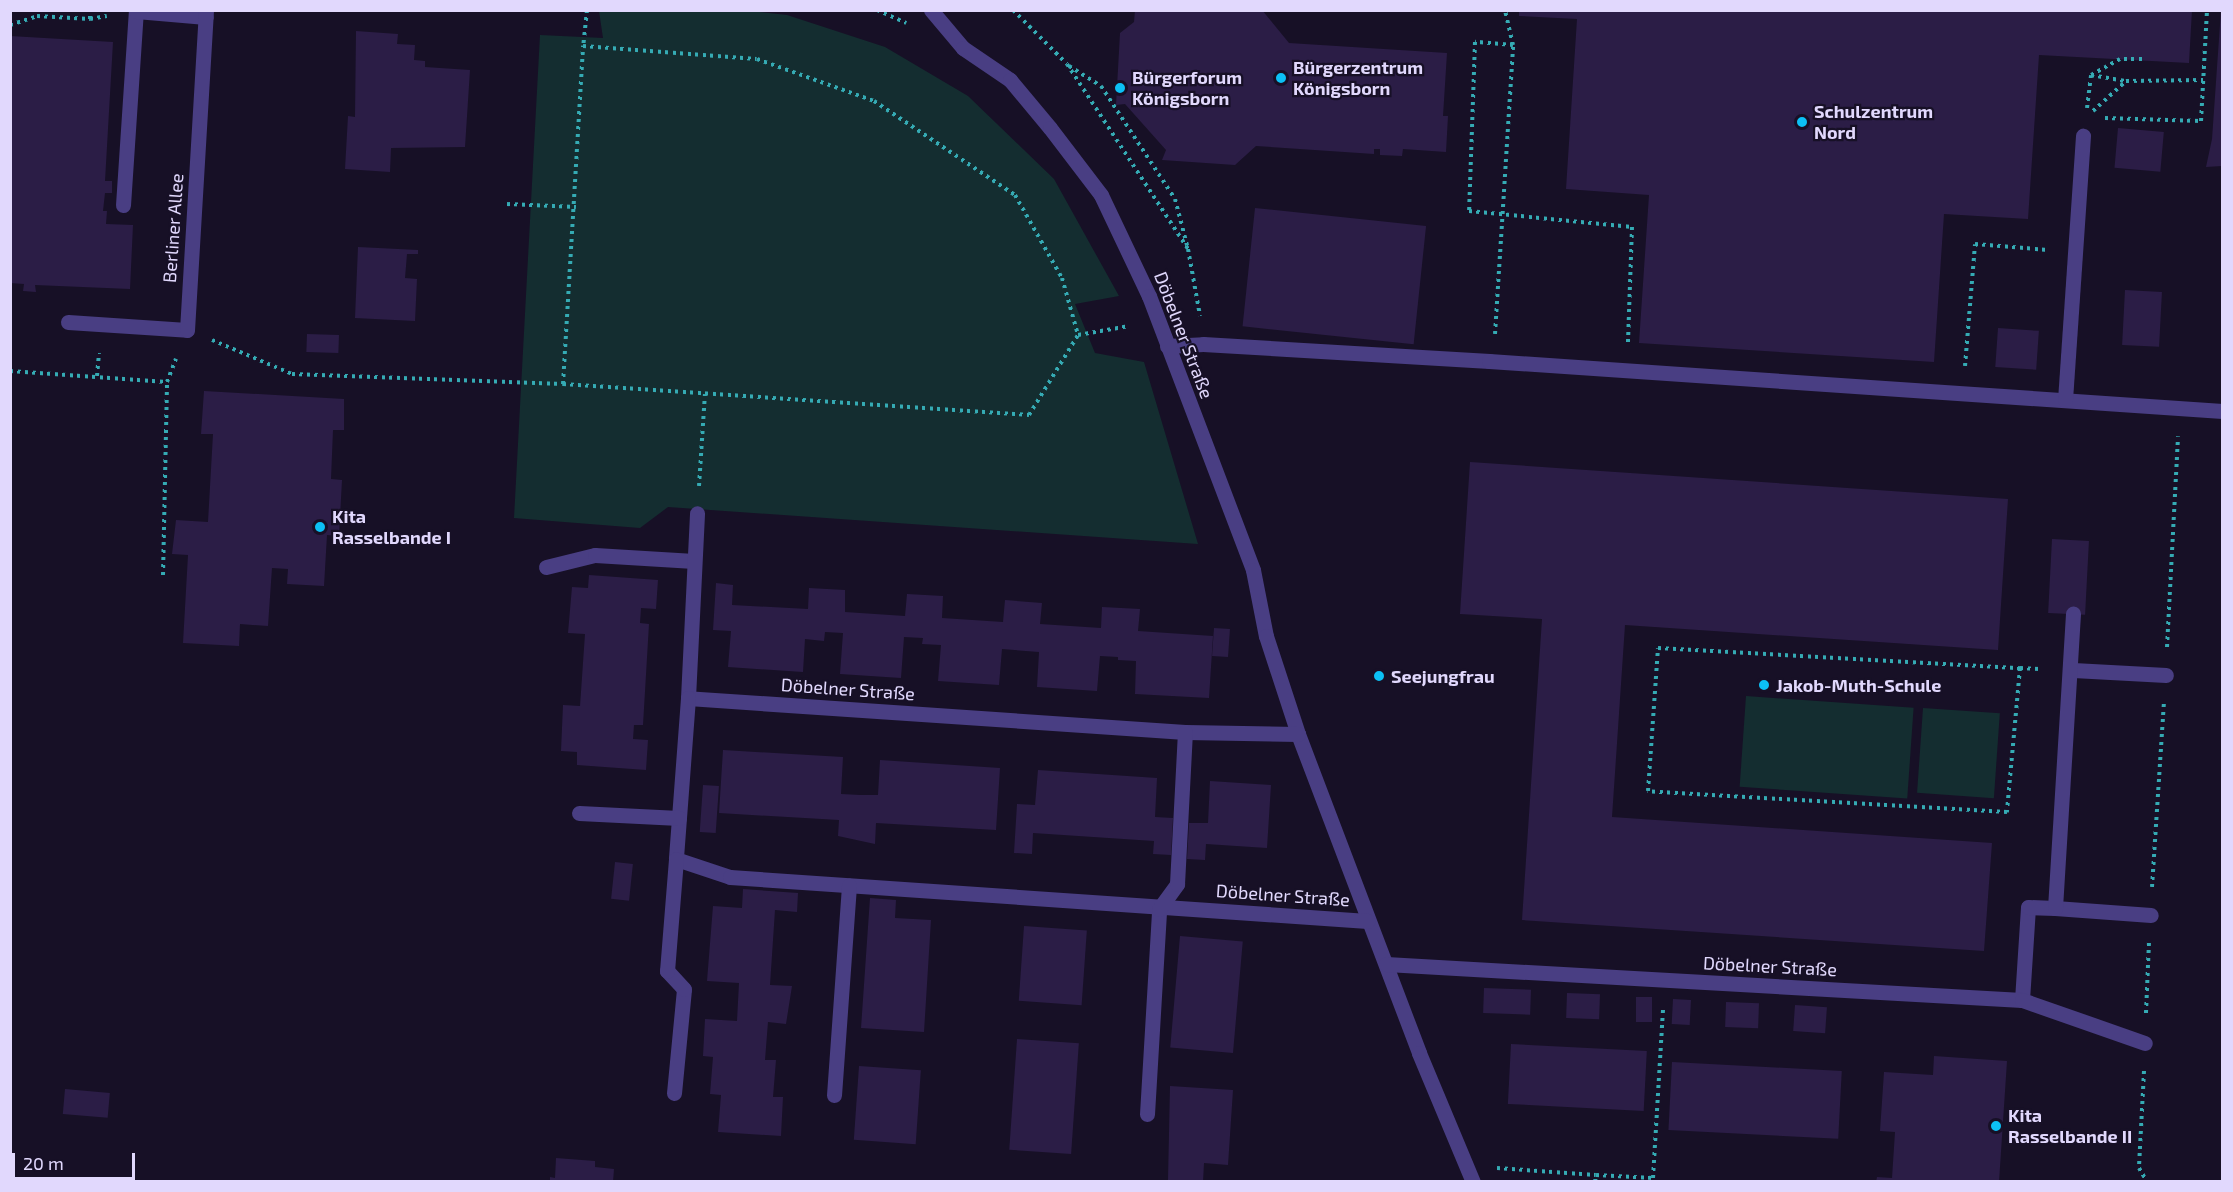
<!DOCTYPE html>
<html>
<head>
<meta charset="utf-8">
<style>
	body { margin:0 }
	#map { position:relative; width:2233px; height:1192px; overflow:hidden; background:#171026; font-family:"Exo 2",sans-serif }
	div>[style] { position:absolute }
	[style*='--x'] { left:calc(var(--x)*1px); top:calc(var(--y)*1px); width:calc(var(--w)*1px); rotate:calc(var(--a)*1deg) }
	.green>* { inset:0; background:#142d30; transform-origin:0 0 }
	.building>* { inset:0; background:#2b1d46; transform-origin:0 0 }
	.path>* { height:4px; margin-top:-2px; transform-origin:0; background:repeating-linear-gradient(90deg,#35abb4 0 3px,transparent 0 7.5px) }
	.lane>* { height:15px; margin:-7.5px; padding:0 7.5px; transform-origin:7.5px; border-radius:7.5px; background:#493e83 }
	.street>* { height:15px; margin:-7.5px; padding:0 7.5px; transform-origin:7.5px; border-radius:7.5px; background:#493e83 }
	.dots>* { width:16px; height:16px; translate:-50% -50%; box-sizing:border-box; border:3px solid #171026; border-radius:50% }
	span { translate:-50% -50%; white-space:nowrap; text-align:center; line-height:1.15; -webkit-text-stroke:4.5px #171026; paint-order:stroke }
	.poi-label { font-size:18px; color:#e1d8fd; font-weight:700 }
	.left { translate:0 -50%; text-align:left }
	.street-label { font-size:18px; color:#e1d8fd }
	.frame { position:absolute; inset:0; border:12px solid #e1d8fd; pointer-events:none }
	.scale { position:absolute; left:12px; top:1153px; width:123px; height:27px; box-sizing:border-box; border:3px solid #e1d8fd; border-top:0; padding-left:8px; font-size:18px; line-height:21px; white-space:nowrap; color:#e1d8fd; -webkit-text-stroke:4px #171026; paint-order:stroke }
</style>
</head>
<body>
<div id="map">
	<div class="green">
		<i style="clip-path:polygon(742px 10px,787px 15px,885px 47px,968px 96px,1054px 179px,1119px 296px,1075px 304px,1095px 353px,1144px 362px,1198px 544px,668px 507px,640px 528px,514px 518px,540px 35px,603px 38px,599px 11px)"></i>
		<i style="left:1746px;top:696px;width:168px;height:91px;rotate:4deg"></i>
		<i style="left:1923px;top:708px;width:77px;height:85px;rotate:4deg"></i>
	</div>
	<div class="building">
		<i style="clip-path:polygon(1135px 10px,1262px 10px,1289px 43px,1447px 53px,1443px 116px,1448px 116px,1446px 152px,1403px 149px,1402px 156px,1380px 155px,1380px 149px,1374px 149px,1374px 154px,1256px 146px,1235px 165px,1162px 160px,1166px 150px,1125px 104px,1116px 105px,1120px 33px,1134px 22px)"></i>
		<i style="clip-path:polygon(1519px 10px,2192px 10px,2189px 63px,2039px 55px,2028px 219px,1944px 214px,1934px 362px,1639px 343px,1649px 195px,1566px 189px,1577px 19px,1519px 16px)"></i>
		<i style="clip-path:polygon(2221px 10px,2222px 166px,2206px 167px,2212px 139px)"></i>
		<i style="clip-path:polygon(356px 31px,398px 34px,397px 44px,415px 45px,414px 60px,425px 61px,425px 67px,470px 70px,465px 147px,391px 148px,390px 172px,345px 169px,348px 116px,355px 117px)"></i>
		<i style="clip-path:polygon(10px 36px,113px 42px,105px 181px,112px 181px,112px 193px,105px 193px,103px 211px,107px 211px,106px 224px,133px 225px,130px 289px,35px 285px,36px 292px,23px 291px,24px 284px,10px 283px)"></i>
		<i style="left:2118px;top:128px;width:46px;height:40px;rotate:5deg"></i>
		<i style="left:1255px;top:208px;width:172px;height:119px;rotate:6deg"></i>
		<i style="clip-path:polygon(358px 247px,418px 250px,418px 254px,407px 254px,405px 278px,417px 279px,415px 321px,355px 318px)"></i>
		<i style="left:2125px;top:290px;width:37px;height:55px;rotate:3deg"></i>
		<i style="left:1998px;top:328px;width:41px;height:39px;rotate:4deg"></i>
		<i style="left:307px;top:334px;width:32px;height:18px;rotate:2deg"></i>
		<i style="clip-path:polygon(204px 391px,344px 399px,344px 430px,333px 430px,331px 479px,342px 480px,339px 536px,327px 535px,324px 586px,287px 584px,288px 569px,272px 568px,268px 626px,240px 624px,239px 646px,183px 643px,188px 555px,172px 554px,176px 520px,208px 522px,213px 434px,201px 434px)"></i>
		<i style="clip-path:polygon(1470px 462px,2008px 499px,1998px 650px,1625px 625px,1612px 817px,1992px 843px,1984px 951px,1522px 920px,1542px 619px,1460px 614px)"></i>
		<i style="left:2052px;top:539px;width:37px;height:74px;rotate:3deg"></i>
		<i style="clip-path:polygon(589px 575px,658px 580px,656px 609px,641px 608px,640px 623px,649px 624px,643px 725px,634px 725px,633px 739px,648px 740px,646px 770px,577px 765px,577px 752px,561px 751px,563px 705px,580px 706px,585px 634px,568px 633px,572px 587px,588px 588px)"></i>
		<i style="clip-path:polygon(716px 583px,733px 585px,732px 605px,808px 609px,809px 588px,845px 590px,845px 612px,905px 616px,907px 594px,943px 596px,942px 618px,1003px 622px,1005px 600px,1042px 603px,1040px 624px,1101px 628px,1102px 607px,1140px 609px,1138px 631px,1213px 636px,1209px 698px,1135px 694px,1136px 661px,1118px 660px,1118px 657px,1100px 656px,1097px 691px,1037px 687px,1039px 652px,1002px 649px,999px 685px,938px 681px,941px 645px,922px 644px,923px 638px,904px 637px,901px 678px,840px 674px,843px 633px,825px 632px,824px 641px,805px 639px,803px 672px,728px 667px,731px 631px,713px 630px)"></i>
		<i style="left:1214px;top:628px;width:16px;height:28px;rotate:4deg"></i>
		<i style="clip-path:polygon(723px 750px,843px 757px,841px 794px,860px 795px,878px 795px,880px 760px,1000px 768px,996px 830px,876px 823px,875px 844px,838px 836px,839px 820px,719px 813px)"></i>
		<i style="clip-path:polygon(1038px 770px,1157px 778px,1155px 817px,1173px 818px,1171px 855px,1153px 854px,1154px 841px,1033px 833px,1032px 854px,1014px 853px,1017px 804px,1035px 805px)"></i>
		<i style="clip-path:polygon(1210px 781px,1271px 785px,1267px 848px,1206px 844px,1205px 860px,1187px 859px,1189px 823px,1208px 823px)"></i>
		<i style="left:703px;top:785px;width:16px;height:47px;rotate:4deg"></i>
		<i style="left:615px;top:862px;width:18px;height:37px;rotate:6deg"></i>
		<i style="clip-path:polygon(743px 889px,798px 893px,797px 912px,775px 910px,770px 985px,792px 986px,786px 1024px,768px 1022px,765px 1060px,776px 1060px,773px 1097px,783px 1097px,781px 1136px,718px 1132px,721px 1095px,710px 1094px,713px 1057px,703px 1056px,705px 1019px,737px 1021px,739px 983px,707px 981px,713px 906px,742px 908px)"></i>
		<i style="clip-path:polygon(870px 898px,896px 900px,895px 918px,931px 920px,924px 1032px,861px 1028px)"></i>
		<i style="left:1024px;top:926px;width:63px;height:75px;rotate:4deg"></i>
		<i style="left:1180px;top:936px;width:63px;height:112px;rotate:5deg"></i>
		<i style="left:1484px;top:988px;width:47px;height:25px;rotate:2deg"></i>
		<i style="left:1567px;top:993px;width:33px;height:25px;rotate:2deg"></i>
		<i style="left:1636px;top:997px;width:16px;height:25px"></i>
		<i style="left:1673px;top:999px;width:18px;height:25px;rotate:3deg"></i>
		<i style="left:1726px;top:1002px;width:33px;height:25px;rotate:2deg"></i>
		<i style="left:1795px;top:1005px;width:32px;height:26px;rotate:4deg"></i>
		<i style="left:1017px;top:1039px;width:62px;height:111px;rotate:4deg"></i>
		<i style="left:1511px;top:1044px;width:136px;height:60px;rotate:3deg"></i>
		<i style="clip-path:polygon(1934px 1056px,2007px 1061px,1999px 1182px,1876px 1182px,1877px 1177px,1892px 1178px,1895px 1132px,1880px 1131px,1884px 1072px,1933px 1075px)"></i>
		<i style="left:1672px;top:1062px;width:170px;height:68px;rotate:3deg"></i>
		<i style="left:859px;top:1066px;width:62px;height:74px;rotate:4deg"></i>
		<i style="clip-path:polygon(1170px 1086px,1233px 1090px,1228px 1165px,1204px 1163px,1203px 1182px,1168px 1180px)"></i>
		<i style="left:65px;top:1089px;width:45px;height:25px;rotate:5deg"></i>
		<i style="clip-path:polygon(556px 1158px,595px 1161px,595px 1167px,614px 1169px,613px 1182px,550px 1182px,550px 1177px,555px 1178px)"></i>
	</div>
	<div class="path">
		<i style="--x:587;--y:10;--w:36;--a:96"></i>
		<i style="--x:583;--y:46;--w:174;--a:4.3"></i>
		<i style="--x:757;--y:59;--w:124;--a:19.7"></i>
		<i style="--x:874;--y:101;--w:169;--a:33.7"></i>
		<i style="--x:1015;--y:195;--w:95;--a:60.5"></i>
		<i style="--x:1062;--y:278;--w:59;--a:74.3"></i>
		<i style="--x:877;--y:10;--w:32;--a:24"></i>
		<i style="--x:1013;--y:10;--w:76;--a:45"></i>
		<i style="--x:1067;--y:64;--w:221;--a:56.8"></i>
		<i style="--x:1188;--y:249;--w:68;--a:79.8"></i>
		<i style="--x:90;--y:19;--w:17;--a:-10"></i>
		<i style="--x:10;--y:25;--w:28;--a:-18"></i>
		<i style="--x:37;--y:16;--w:53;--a:3.2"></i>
		<i style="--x:90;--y:19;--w:9;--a:-90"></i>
		<i style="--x:1513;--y:45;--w:38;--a:-175"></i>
		<i style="--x:1475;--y:42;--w:169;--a:92"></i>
		<i style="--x:1469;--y:211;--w:164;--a:5.6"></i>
		<i style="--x:1632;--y:227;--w:116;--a:92"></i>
		<i style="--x:2142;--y:59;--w:22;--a:180"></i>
		<i style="--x:2120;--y:59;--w:33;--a:151"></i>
		<i style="--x:2091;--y:75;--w:36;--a:10"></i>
		<i style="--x:2126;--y:81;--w:77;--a:-0.7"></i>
		<i style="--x:1069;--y:66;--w:38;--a:32"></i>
		<i style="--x:1101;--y:86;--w:135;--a:56.8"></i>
		<i style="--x:1175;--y:199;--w:48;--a:75.4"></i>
		<i style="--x:2087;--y:108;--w:33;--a:-83"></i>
		<i style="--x:2093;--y:111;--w:45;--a:-42.3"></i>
		<i style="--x:2105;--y:118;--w:96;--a:1.8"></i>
		<i style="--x:2201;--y:121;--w:111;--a:-86.9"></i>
		<i style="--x:507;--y:204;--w:69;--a:2.5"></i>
		<i style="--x:1495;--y:334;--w:290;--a:-86.4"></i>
		<i style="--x:1513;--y:45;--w:36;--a:-103"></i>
		<i style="--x:212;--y:340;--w:87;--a:23"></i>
		<i style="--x:292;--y:374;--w:271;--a:2.1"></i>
		<i style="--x:563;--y:384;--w:467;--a:3.8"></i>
		<i style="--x:1029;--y:415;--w:94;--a:-58.5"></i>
		<i style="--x:1078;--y:335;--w:52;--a:-10"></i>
		<i style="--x:1965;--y:366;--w:122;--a:-85.3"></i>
		<i style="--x:1975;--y:244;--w:73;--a:4.7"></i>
		<i style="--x:10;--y:371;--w:157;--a:4"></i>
		<i style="--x:167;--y:382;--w:25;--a:-69"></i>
		<i style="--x:97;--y:376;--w:23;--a:-85"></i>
		<i style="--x:563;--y:384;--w:339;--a:-86.6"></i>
		<i style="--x:699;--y:486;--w:92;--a:-86.3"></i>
		<i style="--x:163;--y:575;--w:193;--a:-88.8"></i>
		<i style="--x:2167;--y:647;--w:211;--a:-87"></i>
		<i style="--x:2020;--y:668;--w:145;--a:95.2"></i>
		<i style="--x:2007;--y:812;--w:360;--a:-176.7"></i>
		<i style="--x:1648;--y:791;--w:143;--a:-86"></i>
		<i style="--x:1658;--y:648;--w:363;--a:3.2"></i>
		<i style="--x:2020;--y:668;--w:21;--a:3"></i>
		<i style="--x:2152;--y:887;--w:184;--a:-86.3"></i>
		<i style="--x:2146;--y:1013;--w:71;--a:-87.6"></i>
		<i style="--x:2144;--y:1071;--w:97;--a:93"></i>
		<i style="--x:2139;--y:1168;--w:16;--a:60"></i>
		<i style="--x:1497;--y:1168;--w:99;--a:4"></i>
		<i style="--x:1595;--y:1182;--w:7;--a:-82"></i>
		<i style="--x:1596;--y:1175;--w:57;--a:3"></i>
		<i style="--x:1653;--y:1178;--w:169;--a:-86.6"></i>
	</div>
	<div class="lane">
		<i style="--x:123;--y:205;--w:194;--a:-86.2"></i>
		<i style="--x:136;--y:11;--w:70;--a:4.9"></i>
		<i style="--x:68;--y:322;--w:119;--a:3.8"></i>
		<i style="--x:1167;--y:346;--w:36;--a:-3"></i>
		<i style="--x:1203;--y:344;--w:287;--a:3.4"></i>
		<i style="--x:1489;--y:361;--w:735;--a:3.9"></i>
		<i style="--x:2065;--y:400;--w:265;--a:-86.1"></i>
		<i style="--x:2073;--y:670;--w:93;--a:3.1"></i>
		<i style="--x:2055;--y:908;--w:96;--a:4.2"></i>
		<i style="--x:2022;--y:1000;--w:93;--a:-86.3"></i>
		<i style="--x:2028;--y:907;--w:27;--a:2"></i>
		<i style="--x:2055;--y:908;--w:295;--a:-86.5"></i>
	</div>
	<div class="street">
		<i style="--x:931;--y:10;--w:50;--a:49.9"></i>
		<i style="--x:963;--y:48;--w:57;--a:34.2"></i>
		<i style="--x:1010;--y:80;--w:62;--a:50.2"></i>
		<i style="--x:1050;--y:128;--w:84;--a:52.7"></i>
		<i style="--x:1101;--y:195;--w:112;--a:64.6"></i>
		<i style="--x:1149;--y:296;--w:293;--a:69.2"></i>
		<i style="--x:1253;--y:570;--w:67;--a:78.9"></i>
		<i style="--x:1266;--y:636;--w:103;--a:71.9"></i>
		<i style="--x:1298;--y:734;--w:341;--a:69.2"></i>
		<i style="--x:1419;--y:1053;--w:140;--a:67.3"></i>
		<i style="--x:187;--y:330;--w:321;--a:-86.6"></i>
		<i style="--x:546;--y:567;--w:50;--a:-13.8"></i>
		<i style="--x:595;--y:555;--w:99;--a:3.5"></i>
		<i style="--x:688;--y:698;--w:185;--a:-87.2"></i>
		<i style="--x:1298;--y:734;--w:113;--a:-179"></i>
		<i style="--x:1185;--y:732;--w:498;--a:-176.1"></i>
		<i style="--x:688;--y:698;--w:161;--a:94.3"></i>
		<i style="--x:676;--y:859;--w:57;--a:18.4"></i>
		<i style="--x:730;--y:877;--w:639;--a:3.95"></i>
		<i style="--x:579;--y:813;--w:100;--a:2.9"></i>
		<i style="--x:1386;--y:964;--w:637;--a:3.24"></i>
		<i style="--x:2022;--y:1000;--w:130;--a:19.3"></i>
		<i style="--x:674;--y:1093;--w:104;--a:-84.5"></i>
		<i style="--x:684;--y:989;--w:25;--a:-133"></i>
		<i style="--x:667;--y:971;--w:112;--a:-85.4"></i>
		<i style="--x:834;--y:1095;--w:210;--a:-85.9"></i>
		<i style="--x:1147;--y:1114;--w:205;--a:-86.6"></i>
		<i style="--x:1159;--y:909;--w:31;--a:-54"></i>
		<i style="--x:1177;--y:884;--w:152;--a:-87"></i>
	</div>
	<div class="dots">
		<i style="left:1281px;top:78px;background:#0cc0f5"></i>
		<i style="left:1120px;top:88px;background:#0cc0f5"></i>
		<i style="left:1802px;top:122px;background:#0cc0f5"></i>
		<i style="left:320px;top:527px;background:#0cc0f5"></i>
		<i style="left:1379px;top:676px;background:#0cc0f5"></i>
		<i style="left:1764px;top:685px;background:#0cc0f5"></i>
		<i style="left:1996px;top:1126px;background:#0cc0f5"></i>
	</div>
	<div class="poi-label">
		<span class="left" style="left:1293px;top:78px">Bürgerzentrum<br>Königsborn</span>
		<span class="left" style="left:1132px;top:88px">Bürgerforum<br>Königsborn</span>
		<span class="left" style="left:1814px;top:122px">Schulzentrum<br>Nord</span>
		<span class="left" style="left:332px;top:527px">Kita<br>Rasselbande I</span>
		<span class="left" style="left:1391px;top:676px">Seejungfrau</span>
		<span class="left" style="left:1776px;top:685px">Jakob-Muth-Schule</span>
		<span class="left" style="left:2008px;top:1126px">Kita<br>Rasselbande II</span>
	</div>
	<div class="street-label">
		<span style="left:173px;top:228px;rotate:-86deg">Berliner Allee</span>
		<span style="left:1184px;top:335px;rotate:69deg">Döbelner Straße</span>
		<span style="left:848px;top:689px;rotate:4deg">Döbelner Straße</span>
		<span style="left:1283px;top:895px;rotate:4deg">Döbelner Straße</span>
		<span style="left:1770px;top:966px;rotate:3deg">Döbelner Straße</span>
	</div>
	<div class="frame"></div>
	<div class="scale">20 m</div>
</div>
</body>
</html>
